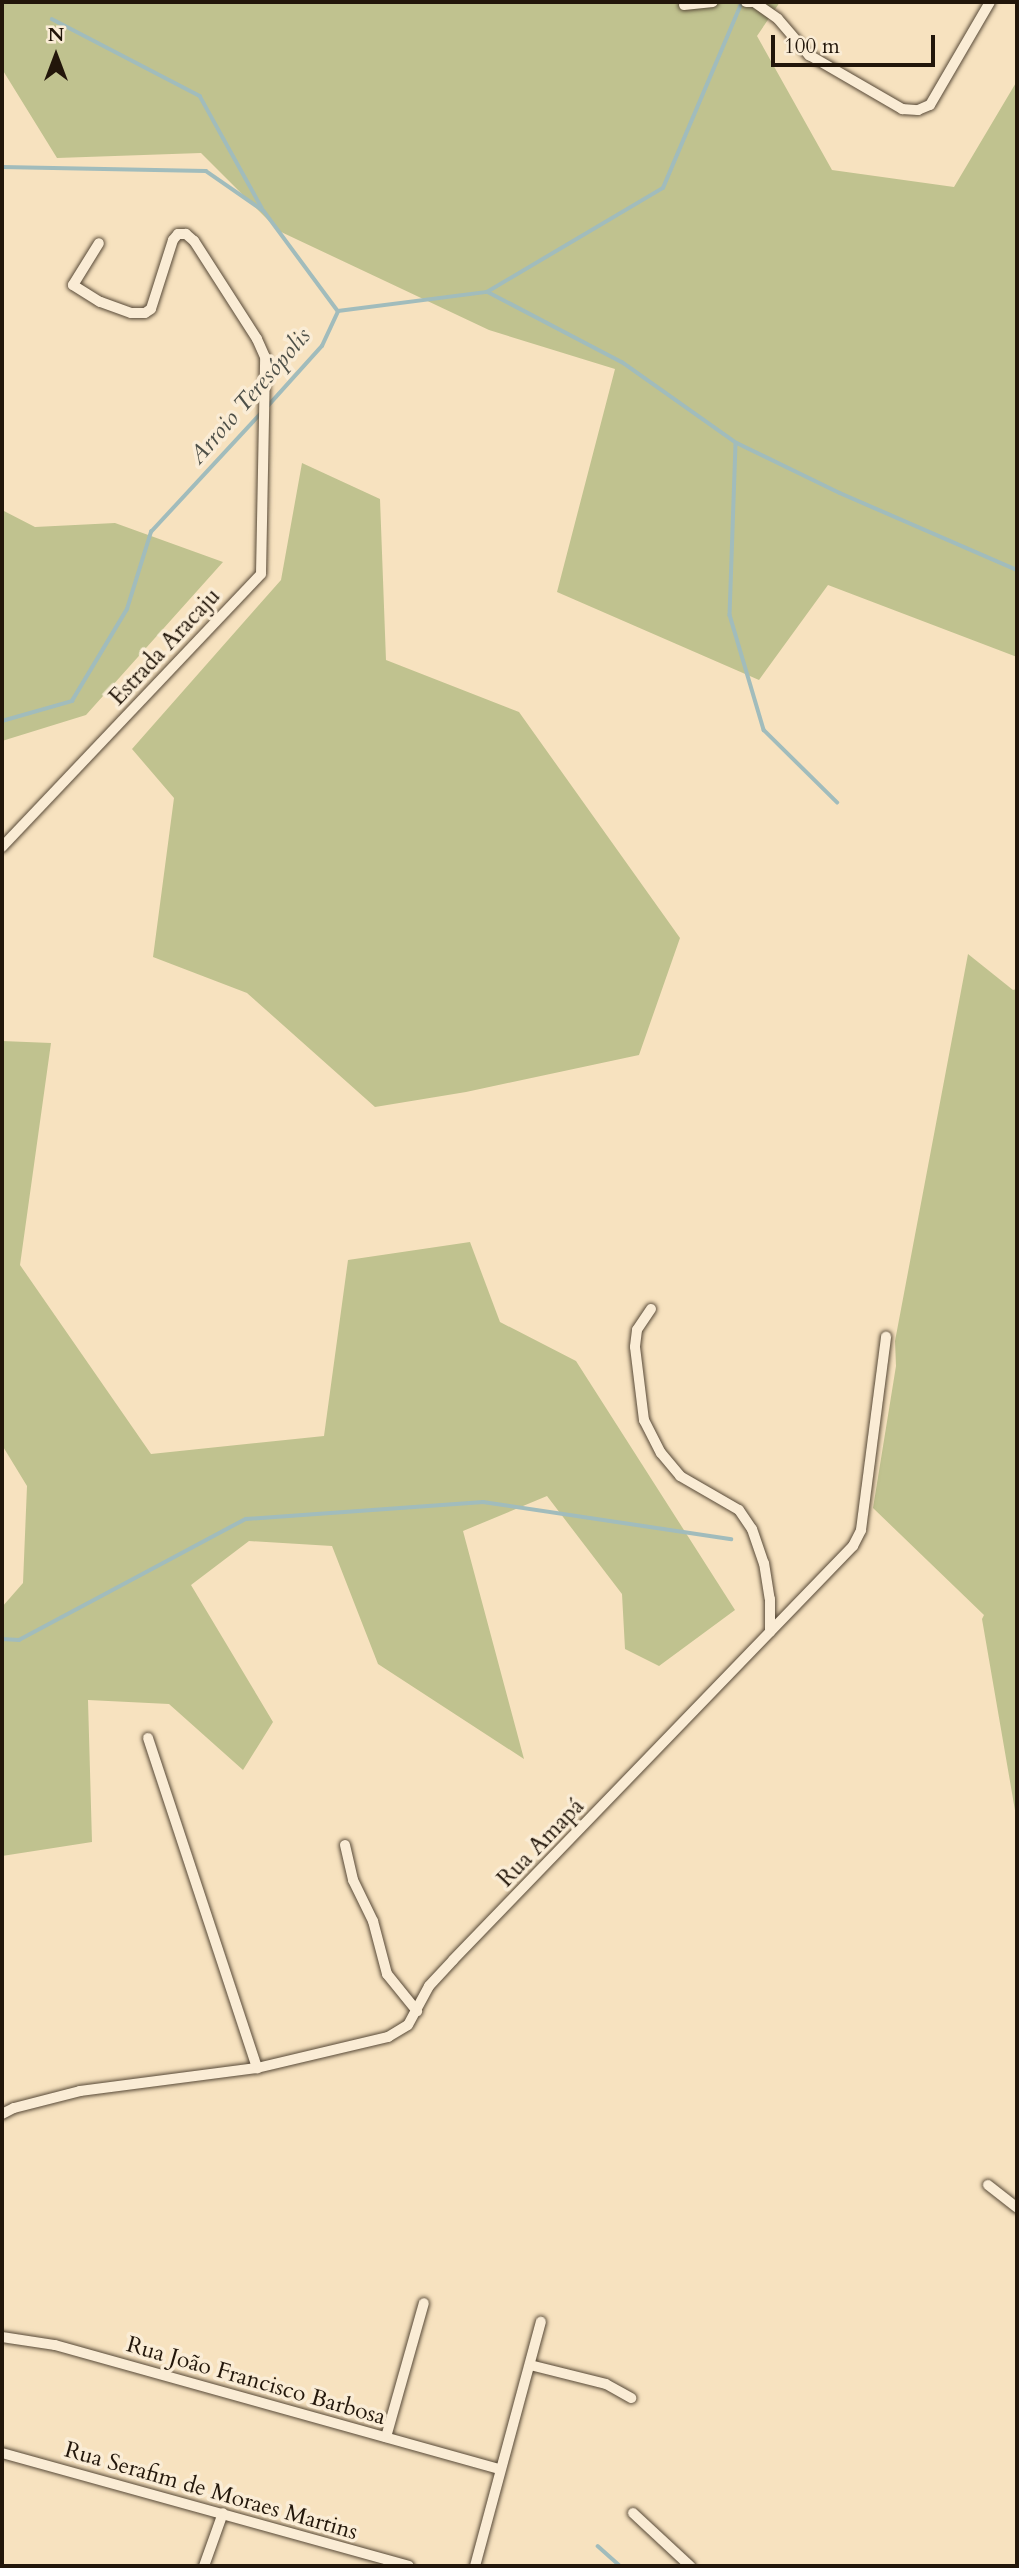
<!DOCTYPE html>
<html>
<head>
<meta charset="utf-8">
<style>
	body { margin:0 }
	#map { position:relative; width:1019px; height:2568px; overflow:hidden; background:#f7e2bf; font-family:Cardo,serif }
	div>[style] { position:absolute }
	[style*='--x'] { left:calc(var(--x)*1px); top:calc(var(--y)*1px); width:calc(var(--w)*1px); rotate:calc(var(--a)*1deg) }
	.green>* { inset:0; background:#c0c28f }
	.stream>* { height:3.5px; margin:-1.75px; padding:0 1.75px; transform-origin:1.75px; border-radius:1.75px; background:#a1bcbc }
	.roads { filter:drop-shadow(0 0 2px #574937) drop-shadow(0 0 2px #574937) }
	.minor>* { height:10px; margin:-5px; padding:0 5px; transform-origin:5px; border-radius:5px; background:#faecd5 }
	span { translate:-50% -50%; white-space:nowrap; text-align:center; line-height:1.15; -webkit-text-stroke:7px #faecd5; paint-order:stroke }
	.street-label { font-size:23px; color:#22160a }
	.water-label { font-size:24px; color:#4e5048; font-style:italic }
	.frame { position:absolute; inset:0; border:4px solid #22160a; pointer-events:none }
	.north { position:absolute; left:21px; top:21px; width:70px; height:70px; -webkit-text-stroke:5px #faecd5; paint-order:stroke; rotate:0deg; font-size:19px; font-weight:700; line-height:28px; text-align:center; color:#22160a }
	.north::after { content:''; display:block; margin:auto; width:24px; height:32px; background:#22160a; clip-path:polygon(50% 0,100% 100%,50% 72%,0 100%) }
	.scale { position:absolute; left:771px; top:35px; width:164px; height:32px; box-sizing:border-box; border:4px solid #22160a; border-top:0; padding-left:9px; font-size:21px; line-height:24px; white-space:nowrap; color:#22160a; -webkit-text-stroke:5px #faecd5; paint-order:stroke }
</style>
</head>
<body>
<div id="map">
	<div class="green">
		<i style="clip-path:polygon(2px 2px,780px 2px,757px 36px,832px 170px,954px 187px,1017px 81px,1017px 657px,828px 585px,759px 680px,557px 592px,615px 369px,489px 330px,279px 231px,201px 153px,57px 158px,2px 69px)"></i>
		<i style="clip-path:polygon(302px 463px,380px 499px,386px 660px,519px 712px,680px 938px,639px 1055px,466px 1092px,375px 1107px,247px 993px,153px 957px,174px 798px,132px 749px,281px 580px)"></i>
		<i style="clip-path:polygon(2px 510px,35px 527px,115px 523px,223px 562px,86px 715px,2px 741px)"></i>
		<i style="clip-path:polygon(968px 954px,1013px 990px,1017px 989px,1017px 1822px,982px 1619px,984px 1615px,873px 1508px,896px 1366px,895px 1341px)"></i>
		<i style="clip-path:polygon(2px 1041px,51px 1043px,20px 1265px,151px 1454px,324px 1436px,348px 1260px,470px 1242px,500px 1322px,576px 1361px,735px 1610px,659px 1666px,625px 1649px,622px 1594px,547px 1496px,463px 1531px,524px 1759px,378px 1664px,332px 1546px,249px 1541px,191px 1585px,273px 1722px,243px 1770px,169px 1704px,88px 1700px,92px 1842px,2px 1856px,2px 1607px,23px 1583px,27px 1486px,2px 1445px)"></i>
	</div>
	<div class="stream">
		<i style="--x:52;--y:19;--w:167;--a:27.5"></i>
		<i style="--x:200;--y:96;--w:128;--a:61"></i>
		<i style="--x:2;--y:167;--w:204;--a:1.1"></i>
		<i style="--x:206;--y:171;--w:70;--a:34.6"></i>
		<i style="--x:264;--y:211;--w:124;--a:53.5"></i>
		<i style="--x:488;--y:292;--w:151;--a:27.6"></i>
		<i style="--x:622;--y:362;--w:141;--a:35.2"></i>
		<i style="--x:737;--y:443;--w:114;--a:25.9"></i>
		<i style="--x:840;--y:493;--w:193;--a:23.5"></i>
		<i style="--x:267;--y:407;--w:82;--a:-48"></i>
		<i style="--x:322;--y:346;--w:38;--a:-65"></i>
		<i style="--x:338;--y:311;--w:150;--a:-7.3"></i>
		<i style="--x:487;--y:292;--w:204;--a:-30.6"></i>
		<i style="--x:663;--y:188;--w:202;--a:-67"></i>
		<i style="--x:736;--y:444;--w:171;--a:92"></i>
		<i style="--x:730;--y:615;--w:120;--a:73.5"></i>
		<i style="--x:764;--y:730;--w:103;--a:44.6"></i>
		<i style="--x:2;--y:721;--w:73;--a:-15.9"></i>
		<i style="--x:72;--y:701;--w:107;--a:-59.1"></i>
		<i style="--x:127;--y:609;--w:81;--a:-72.7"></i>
		<i style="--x:151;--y:532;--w:163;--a:-47.2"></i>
		<i style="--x:2;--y:1639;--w:17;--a:3"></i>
		<i style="--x:19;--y:1640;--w:257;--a:-28.1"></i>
		<i style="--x:246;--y:1519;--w:238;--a:-4.1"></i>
		<i style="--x:483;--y:1502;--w:251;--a:8.5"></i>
		<i style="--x:598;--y:2546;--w:30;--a:42"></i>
	</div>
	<div class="roads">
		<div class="minor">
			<i style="--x:746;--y:2;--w:8;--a:0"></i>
			<i style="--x:754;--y:2;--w:29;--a:35"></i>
			<i style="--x:778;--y:19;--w:48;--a:49.3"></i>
			<i style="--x:809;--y:55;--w:108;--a:30.1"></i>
			<i style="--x:902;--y:109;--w:16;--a:4"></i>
			<i style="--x:918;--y:110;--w:13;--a:-23"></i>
			<i style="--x:930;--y:105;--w:119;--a:-59.8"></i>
			<i style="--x:684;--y:5;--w:29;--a:-6"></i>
			<i style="--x:2;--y:847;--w:376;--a:-46.5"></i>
			<i style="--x:261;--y:574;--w:217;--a:-88.9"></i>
			<i style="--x:265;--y:357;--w:20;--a:-114"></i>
			<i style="--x:257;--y:339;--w:117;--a:-122.7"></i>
			<i style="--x:194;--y:241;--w:11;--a:-139"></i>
			<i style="--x:186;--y:234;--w:8;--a:180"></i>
			<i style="--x:178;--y:234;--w:8;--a:130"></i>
			<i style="--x:173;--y:240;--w:72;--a:107.7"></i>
			<i style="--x:151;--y:309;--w:7;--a:146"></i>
			<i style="--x:145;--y:313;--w:14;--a:180"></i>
			<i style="--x:131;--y:313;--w:33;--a:-160"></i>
			<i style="--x:100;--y:302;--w:32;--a:-148"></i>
			<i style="--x:73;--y:285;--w:49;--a:-58.2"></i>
			<i style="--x:651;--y:1309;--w:25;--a:124"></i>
			<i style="--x:637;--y:1330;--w:17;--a:97"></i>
			<i style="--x:635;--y:1347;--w:74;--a:83"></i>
			<i style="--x:644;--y:1420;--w:37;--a:63"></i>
			<i style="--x:661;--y:1453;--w:30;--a:50"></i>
			<i style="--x:680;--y:1476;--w:68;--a:30"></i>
			<i style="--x:739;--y:1510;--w:23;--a:56"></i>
			<i style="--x:752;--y:1529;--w:36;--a:71"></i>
			<i style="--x:764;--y:1563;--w:36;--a:81"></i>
			<i style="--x:770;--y:1599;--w:33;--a:90"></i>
			<i style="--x:148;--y:1738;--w:348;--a:71.7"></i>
			<i style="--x:345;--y:1845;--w:36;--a:77"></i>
			<i style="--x:353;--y:1880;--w:46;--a:64"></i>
			<i style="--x:373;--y:1921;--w:55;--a:75.2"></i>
			<i style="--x:387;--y:1974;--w:48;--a:51"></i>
			<i style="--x:2;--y:2114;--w:13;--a:-27"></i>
			<i style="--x:14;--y:2108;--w:68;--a:-14.4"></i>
			<i style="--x:80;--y:2091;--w:178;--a:-7.4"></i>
			<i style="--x:257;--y:2068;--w:135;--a:-13.3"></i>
			<i style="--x:388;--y:2037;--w:23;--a:-31"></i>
			<i style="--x:408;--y:2025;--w:44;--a:-61.7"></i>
			<i style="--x:429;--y:1986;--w:35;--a:-47"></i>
			<i style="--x:453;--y:1960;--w:576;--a:-45.99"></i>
			<i style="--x:853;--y:1546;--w:18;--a:-63"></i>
			<i style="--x:861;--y:1530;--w:195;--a:-82.6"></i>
			<i style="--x:988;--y:2185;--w:37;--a:38"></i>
			<i style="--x:2;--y:2337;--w:54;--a:8.6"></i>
			<i style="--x:55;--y:2345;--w:461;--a:15.6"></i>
			<i style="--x:530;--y:2365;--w:78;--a:14"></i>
			<i style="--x:606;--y:2384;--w:29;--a:29"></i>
			<i style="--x:386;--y:2437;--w:139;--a:-74.2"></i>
			<i style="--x:2;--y:2453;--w:422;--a:15.5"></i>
			<i style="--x:633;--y:2513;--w:78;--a:42.9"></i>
			<i style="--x:204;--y:2566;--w:56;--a:-70.3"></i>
			<i style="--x:475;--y:2566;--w:253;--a:-74.9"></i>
		</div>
	</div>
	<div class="street-label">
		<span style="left:165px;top:647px;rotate:-47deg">Estrada Aracaju</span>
		<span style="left:541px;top:1843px;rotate:-46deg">Rua Amapá</span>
		<span style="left:256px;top:2381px;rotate:16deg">Rua João Francisco Barbosa</span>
		<span style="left:211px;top:2491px;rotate:16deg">Rua Serafim de Moraes Martins</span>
	</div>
	<div class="water-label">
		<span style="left:250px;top:396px;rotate:-49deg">Arroio Teresópolis</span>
	</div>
	<div class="frame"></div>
	<div class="north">N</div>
	<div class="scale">100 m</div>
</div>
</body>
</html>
